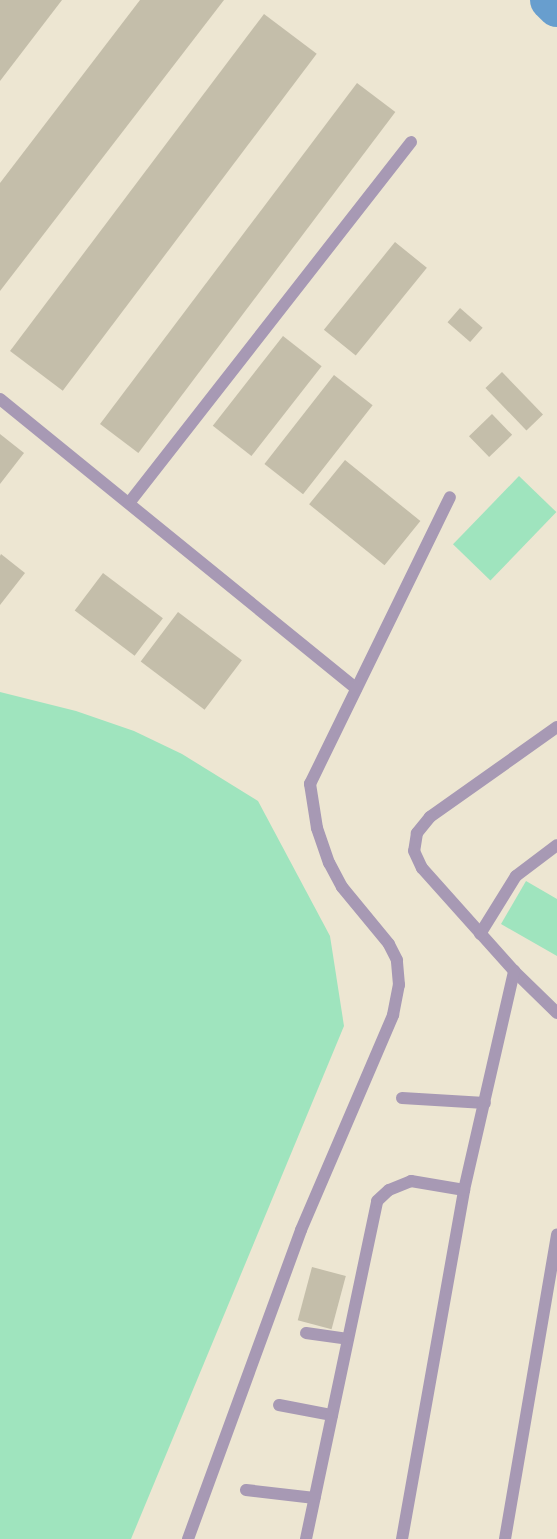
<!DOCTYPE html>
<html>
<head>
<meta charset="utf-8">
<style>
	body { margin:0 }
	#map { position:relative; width:557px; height:1539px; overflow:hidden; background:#ede6d2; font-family:"Golos Text",sans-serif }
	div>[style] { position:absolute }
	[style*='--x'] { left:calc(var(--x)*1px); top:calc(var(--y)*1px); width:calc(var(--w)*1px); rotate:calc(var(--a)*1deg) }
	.green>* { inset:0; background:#9fe4be; transform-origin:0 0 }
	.river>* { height:40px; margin:-20px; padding:0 20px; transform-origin:20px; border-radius:20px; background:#689ece }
	.building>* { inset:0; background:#c4beaa; transform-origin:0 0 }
	.service>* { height:12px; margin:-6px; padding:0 6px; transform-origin:6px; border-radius:6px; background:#a799b4 }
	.minor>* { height:12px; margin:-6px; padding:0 6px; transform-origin:6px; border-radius:6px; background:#a799b4 }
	span { translate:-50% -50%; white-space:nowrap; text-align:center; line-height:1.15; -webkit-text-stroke:5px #ede6d2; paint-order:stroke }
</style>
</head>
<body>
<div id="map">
	<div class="green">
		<i style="left:519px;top:476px;width:52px;height:95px;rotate:44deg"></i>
		<i style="clip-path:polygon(0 692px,76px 711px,134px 731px,182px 754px,258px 801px,330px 936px,344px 1026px,131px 1539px,0 1539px)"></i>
		<i style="clip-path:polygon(526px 881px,557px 899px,557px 956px,501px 924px)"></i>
	</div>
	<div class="river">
		<i style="--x:550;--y:0;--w:10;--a:45"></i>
	</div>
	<div class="building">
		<i style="clip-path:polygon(0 0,62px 0,0 81px)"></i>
		<i style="clip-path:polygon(140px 0,224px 0,0 291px,0 183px)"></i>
		<i style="left:264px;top:14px;width:66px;height:422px;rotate:37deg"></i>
		<i style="left:357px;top:83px;width:48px;height:427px;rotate:37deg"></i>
		<i style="left:395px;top:242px;width:41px;height:113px;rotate:39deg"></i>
		<i style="left:460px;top:308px;width:30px;height:19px;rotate:41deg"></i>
		<i style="left:283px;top:336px;width:49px;height:114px;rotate:38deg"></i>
		<i style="left:502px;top:372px;width:59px;height:23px;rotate:46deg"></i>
		<i style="left:334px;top:375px;width:49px;height:113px;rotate:38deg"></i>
		<i style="left:492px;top:414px;width:29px;height:32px;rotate:46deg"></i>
		<i style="clip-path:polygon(0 434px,24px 453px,0 484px)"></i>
		<i style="left:345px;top:460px;width:97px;height:57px;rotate:39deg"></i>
		<i style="clip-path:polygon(1px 554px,25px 573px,0 605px,0 556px)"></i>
		<i style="left:103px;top:573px;width:75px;height:47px;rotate:37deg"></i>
		<i style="left:178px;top:612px;width:80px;height:62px;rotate:37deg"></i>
		<i style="left:312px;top:1267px;width:35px;height:55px;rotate:15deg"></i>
	</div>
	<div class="service">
		<i style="--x:0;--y:399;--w:459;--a:39.1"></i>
		<i style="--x:129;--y:503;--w:458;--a:-52"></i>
	</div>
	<div class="minor">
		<i style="--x:557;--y:727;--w:156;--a:144.7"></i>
		<i style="--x:430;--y:817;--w:21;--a:129"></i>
		<i style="--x:417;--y:833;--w:18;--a:99"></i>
		<i style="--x:414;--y:851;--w:19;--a:65"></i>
		<i style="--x:422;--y:868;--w:138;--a:48.2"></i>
		<i style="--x:514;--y:971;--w:60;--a:44.3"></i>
		<i style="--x:480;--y:934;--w:68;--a:-58.2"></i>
		<i style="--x:516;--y:876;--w:51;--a:-37.1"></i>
		<i style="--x:402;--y:1098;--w:83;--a:3.4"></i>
		<i style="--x:306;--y:1333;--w:42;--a:8.1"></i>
		<i style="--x:279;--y:1405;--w:54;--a:10.7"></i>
		<i style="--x:246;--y:1490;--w:69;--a:6.6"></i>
		<i style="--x:188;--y:1539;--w:329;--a:-69.9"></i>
		<i style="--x:301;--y:1230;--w:234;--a:-66.8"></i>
		<i style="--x:393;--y:1015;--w:31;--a:-79"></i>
		<i style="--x:399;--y:985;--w:25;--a:-95"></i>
		<i style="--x:397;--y:960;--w:18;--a:-117"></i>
		<i style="--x:389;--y:944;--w:74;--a:-129.5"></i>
		<i style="--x:342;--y:887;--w:27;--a:-118"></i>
		<i style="--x:329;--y:863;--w:37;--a:-109"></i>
		<i style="--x:317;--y:828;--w:45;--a:-99"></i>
		<i style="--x:310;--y:784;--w:319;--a:-64"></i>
		<i style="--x:306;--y:1539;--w:345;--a:-78.1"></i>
		<i style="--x:377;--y:1201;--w:16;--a:-43"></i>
		<i style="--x:389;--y:1190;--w:24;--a:-22"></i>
		<i style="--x:411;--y:1181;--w:54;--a:9.6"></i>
		<i style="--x:402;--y:1539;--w:354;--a:-79.9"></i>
		<i style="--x:464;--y:1190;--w:225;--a:-77.1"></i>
		<i style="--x:505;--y:1539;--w:309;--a:-80.3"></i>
	</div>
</div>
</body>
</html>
